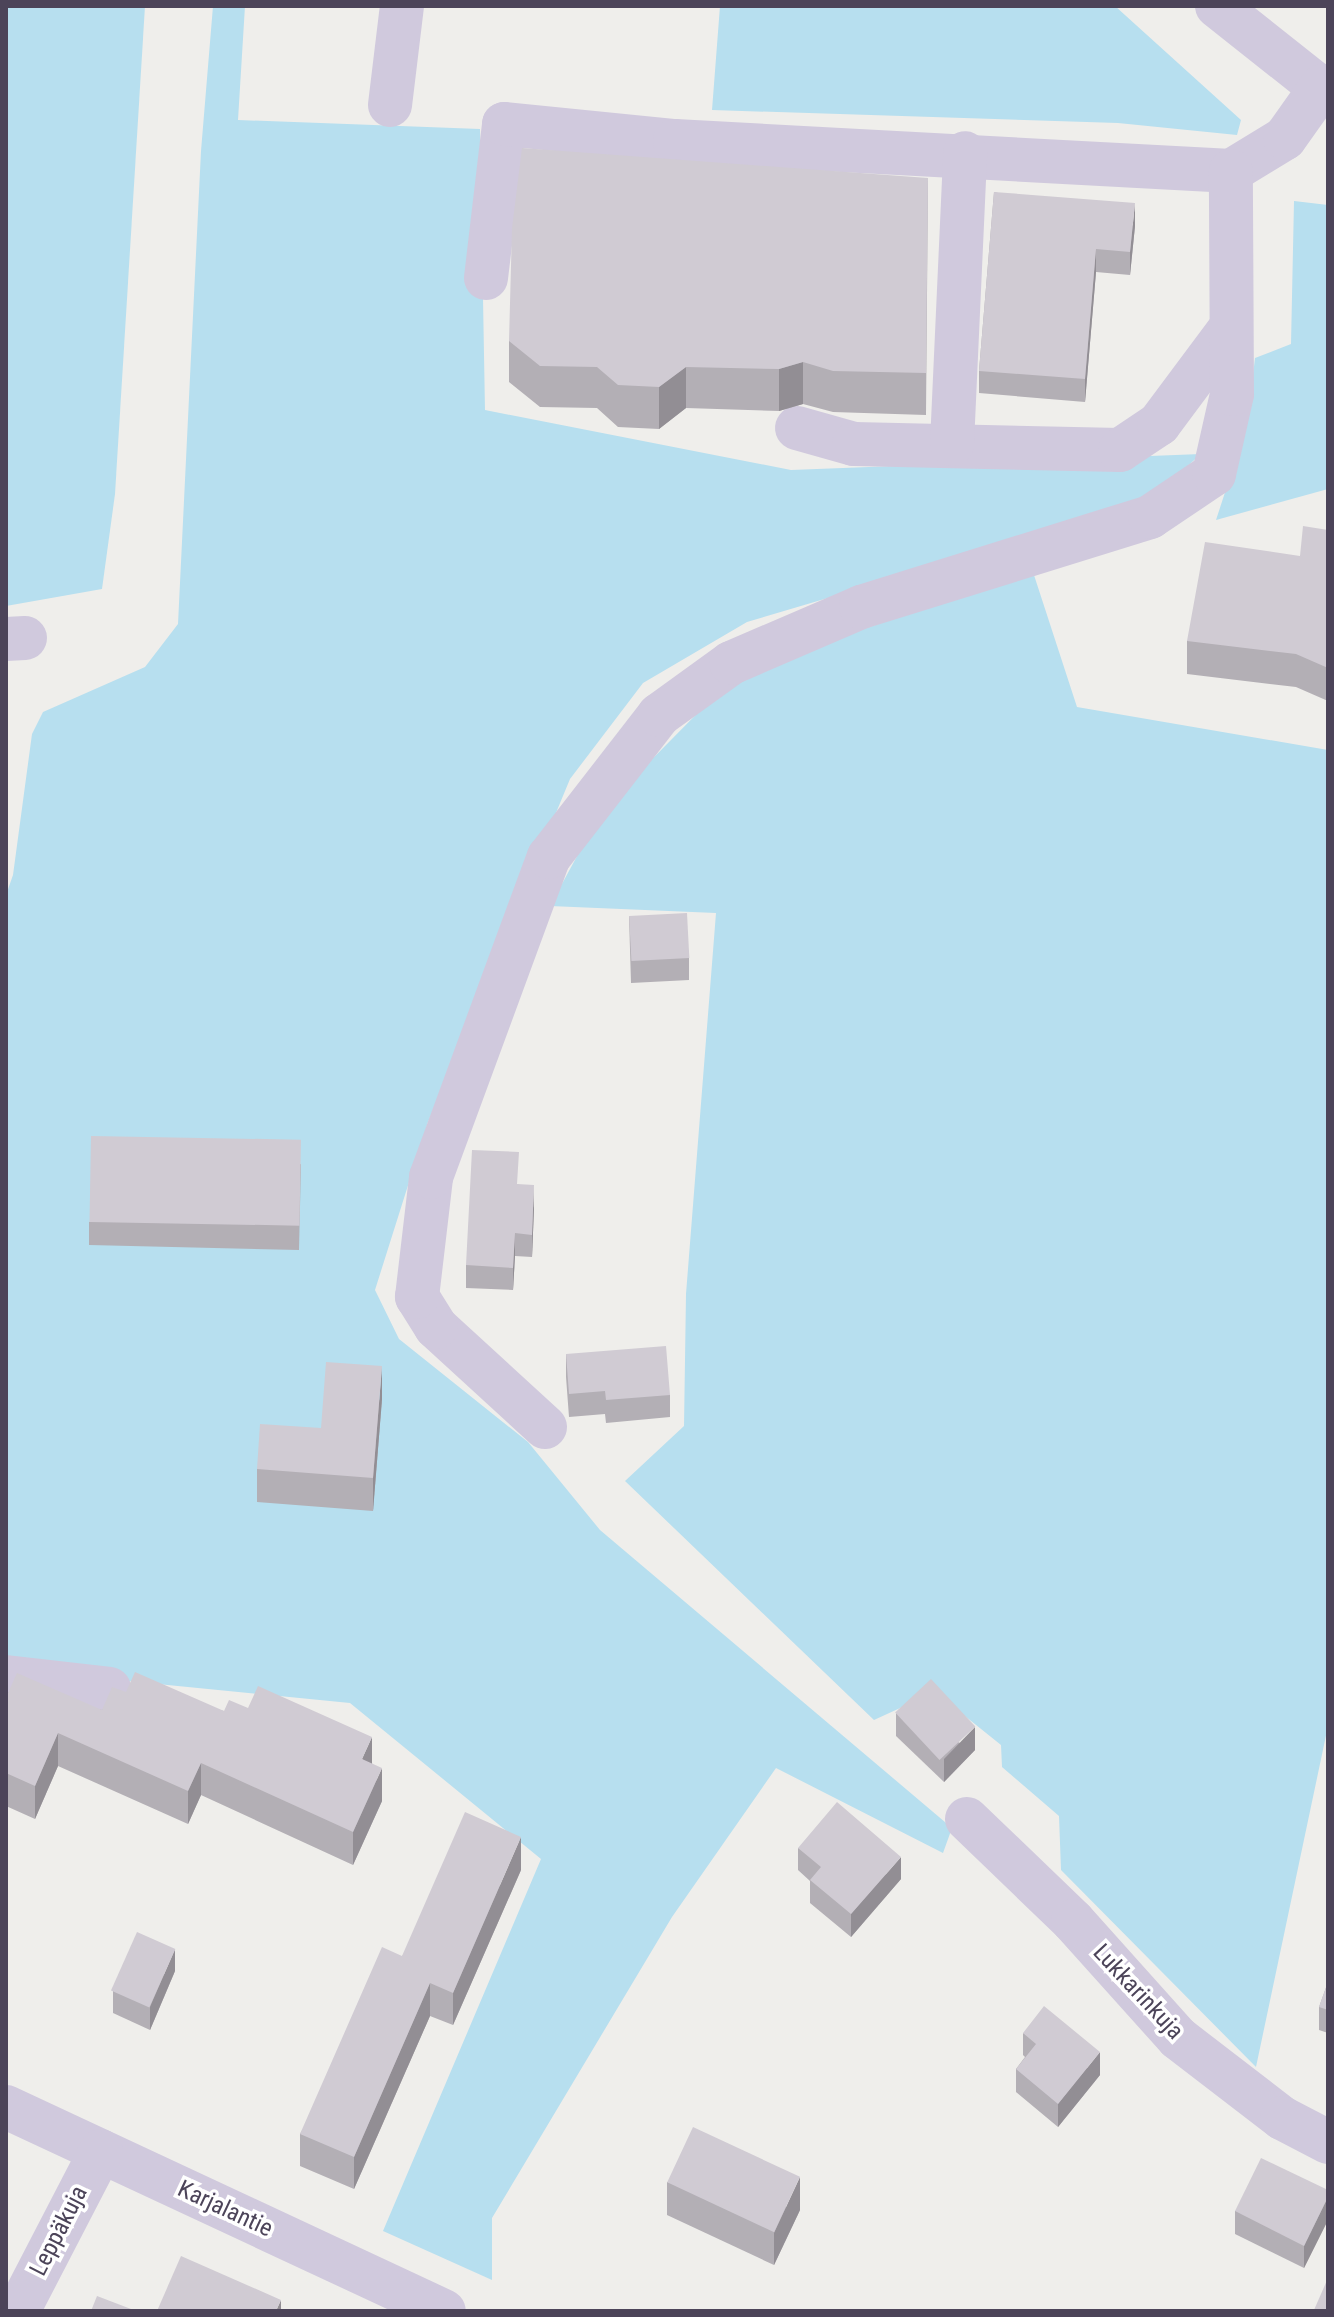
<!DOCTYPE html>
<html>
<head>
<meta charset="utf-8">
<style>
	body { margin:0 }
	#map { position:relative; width:1334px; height:2317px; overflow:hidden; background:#efeeeb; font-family:"Roboto Condensed",sans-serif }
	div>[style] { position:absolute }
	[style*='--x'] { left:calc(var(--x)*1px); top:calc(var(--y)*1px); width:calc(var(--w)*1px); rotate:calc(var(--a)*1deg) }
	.green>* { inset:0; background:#b7dfef }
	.minor>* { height:44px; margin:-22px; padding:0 22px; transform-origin:22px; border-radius:22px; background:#d0c9dd }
	.wall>* { inset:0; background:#b3afb5 }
	.shaded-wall>* { inset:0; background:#928e94 }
	.building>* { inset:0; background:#d0cbd3; transform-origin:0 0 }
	span { translate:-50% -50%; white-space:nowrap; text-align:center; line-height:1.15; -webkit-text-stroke:7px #fff; paint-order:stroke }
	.street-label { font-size:24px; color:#4c4459 }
	.frame { position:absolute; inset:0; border:8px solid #4c4459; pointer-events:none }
</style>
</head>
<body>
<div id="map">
	<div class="green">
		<i style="clip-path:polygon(6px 6px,145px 6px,115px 494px,102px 589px,6px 606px)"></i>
		<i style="clip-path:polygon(213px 6px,245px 6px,238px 120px,480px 129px,485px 410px,791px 470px,1201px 454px,1145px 504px,747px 622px,643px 683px,570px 779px,428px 1122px,375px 1290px,399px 1339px,528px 1442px,600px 1530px,952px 1828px,943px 1853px,776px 1768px,672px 1917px,492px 2218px,492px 2280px,383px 2231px,541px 1859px,350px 1703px,6px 1669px,6px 895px,13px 875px,32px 734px,43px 712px,145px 667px,178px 624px,201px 151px)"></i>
		<i style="clip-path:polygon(720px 6px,1115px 6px,1241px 120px,1237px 135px,1118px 123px,712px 110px)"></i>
		<i style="clip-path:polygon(1294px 201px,1328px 205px,1328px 489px,1216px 520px,1247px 425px,1255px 358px,1291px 344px)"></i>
		<i style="clip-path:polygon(1033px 572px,1077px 707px,1328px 750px,1328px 1726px,1256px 2067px,1061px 1870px,1059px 1816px,1002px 1767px,1001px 1745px,935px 1692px,874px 1720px,625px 1481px,684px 1426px,686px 1294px,716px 913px,550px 906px,602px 810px,739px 671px)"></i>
	</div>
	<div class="minor">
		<i style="--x:1217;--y:6;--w:142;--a:38.4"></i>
		<i style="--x:390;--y:105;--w:100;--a:-83.1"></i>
		<i style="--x:486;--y:278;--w:155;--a:-83.3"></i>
		<i style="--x:504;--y:124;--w:172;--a:5.7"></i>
		<i style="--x:675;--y:141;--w:557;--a:3.09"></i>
		<i style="--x:1231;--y:171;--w:63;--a:-31.4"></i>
		<i style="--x:1285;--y:138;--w:64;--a:-54.6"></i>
		<i style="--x:797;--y:428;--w:59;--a:15.7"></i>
		<i style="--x:854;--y:444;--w:266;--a:1.3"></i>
		<i style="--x:1120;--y:450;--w:47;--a:-33.7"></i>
		<i style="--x:1159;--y:424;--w:117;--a:-53.3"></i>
		<i style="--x:952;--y:444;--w:291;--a:-87.4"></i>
		<i style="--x:6;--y:639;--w:19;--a:-3"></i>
		<i style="--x:545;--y:1427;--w:148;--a:-137.5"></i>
		<i style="--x:436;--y:1327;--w:36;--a:-122"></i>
		<i style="--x:417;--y:1297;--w:121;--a:-83.3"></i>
		<i style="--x:431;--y:1177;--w:341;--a:-69.8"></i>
		<i style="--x:549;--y:857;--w:180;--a:-52.2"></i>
		<i style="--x:659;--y:715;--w:89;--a:-35.8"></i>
		<i style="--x:731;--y:663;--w:142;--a:-23.3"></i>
		<i style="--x:861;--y:607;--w:303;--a:-17.3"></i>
		<i style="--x:1150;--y:517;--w:77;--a:-33.9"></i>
		<i style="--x:1214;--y:474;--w:82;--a:-77.3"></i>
		<i style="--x:1232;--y:394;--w:223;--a:-90.3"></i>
		<i style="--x:6;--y:1677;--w:104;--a:6.6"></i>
		<i style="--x:967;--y:1819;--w:147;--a:43.9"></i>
		<i style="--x:1073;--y:1921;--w:157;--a:48.1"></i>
		<i style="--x:1178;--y:2038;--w:131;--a:37.6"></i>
		<i style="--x:1282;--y:2118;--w:52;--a:27.6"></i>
		<i style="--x:6;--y:2107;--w:483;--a:25"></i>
		<i style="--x:18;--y:2311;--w:180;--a:-62.6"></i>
	</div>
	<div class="wall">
		<i style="clip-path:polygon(928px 178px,926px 415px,833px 412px,803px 404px,779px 411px,686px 408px,659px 429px,618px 427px,597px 408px,540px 407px,509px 382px,509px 341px)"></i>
		<i style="clip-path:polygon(994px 192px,1135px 226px,1130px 275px,1096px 272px,1085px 402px,979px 393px,979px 371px)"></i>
		<i style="clip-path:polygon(1328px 530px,1328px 701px,1296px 687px,1187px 674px,1187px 641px,1300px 556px)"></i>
		<i style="clip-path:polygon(629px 916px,689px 958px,689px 980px,631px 983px)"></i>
		<i style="clip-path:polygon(301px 1164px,299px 1250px,89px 1245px,89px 1222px)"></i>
		<i style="clip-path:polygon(518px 1184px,534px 1208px,532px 1257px,515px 1256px,513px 1290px,466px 1288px,466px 1265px)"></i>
		<i style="clip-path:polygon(566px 1354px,670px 1395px,670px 1417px,606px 1423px,605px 1414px,569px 1417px,566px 1377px)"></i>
		<i style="clip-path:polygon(382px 1399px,373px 1511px,257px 1502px,257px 1469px,321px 1428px)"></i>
		<i style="clip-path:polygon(6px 1692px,102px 1710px,126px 1692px,224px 1711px,372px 1763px,382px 1801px,353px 1865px,201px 1795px,188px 1824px,58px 1766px,35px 1819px,6px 1806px)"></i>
		<i style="clip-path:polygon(896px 1713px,975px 1750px,944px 1782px,896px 1736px)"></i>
		<i style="clip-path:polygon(798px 1848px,901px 1879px,851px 1937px,810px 1903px,810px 1881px,798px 1870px)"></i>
		<i style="clip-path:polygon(521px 1870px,453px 2025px,430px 2016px,354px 2189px,300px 2166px,300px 2134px,402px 1956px)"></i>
		<i style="clip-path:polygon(175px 1971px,150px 2030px,113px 2013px,113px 1991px)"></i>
		<i style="clip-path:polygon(1328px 1982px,1328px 2033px,1319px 2030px,1319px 2007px)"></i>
		<i style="clip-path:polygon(1023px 2033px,1100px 2075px,1058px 2127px,1016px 2092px,1016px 2069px,1025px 2057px,1023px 2055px)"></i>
		<i style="clip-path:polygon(667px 2182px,800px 2210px,774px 2265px,667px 2215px)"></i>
		<i style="clip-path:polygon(1328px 2190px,1328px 2220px,1304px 2268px,1235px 2234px,1235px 2211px)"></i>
	</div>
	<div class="shaded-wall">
		<i style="clip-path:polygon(1135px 203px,1135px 226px,1130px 275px,1130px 252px)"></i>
		<i style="clip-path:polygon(1096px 249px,1096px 272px,1085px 402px,1085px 379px)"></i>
		<i style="clip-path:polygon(803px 362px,803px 404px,779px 411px,779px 369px)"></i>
		<i style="clip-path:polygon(686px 367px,686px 408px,659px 429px,659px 387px)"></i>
		<i style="clip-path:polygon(534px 1185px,534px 1208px,532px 1257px,532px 1235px)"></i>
		<i style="clip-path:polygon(515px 1233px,515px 1256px,513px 1290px,513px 1268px)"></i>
		<i style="clip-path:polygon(382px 1366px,382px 1399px,373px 1511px,373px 1478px)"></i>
		<i style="clip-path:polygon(975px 1727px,975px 1750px,944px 1782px,944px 1759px)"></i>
		<i style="clip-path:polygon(58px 1733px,58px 1766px,35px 1819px,35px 1786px)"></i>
		<i style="clip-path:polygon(372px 1737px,372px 1769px,362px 1759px)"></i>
		<i style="clip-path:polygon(201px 1763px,201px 1795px,188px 1824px,188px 1791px)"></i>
		<i style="clip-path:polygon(382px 1768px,382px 1801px,353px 1865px,353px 1832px)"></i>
		<i style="clip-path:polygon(521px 1837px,521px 1870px,453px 2025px,453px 1993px)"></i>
		<i style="clip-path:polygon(901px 1857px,901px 1879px,851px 1937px,851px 1914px)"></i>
		<i style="clip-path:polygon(175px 1949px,175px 1971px,150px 2030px,150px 2007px)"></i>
		<i style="clip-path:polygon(430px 1983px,430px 2016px,354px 2189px,354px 2157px)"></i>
		<i style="clip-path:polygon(1100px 2052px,1100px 2075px,1058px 2127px,1058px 2104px)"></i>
		<i style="clip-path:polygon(800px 2177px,800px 2210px,774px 2265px,774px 2233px)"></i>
		<i style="clip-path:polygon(1328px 2197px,1328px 2220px,1304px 2268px,1304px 2246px)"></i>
		<i style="clip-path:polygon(281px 2300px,281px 2311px,276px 2311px)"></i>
	</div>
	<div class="building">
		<i style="clip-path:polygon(522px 148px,928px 178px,926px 373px,833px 371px,803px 362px,779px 369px,686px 367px,659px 387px,618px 385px,597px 367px,540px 366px,509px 341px,512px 228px)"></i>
		<i style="clip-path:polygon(994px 192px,1135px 203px,1130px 252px,1096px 249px,1085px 379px,979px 371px)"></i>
		<i style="clip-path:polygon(1303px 526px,1328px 530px,1328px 668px,1296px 654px,1187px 641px,1205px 542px,1300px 556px)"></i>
		<i style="left:687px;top:913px;width:45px;height:58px;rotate:87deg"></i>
		<i style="left:91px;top:1136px;width:210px;height:86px;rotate:1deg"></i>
		<i style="clip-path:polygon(472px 1150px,519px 1152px,517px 1184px,534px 1185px,532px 1235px,515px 1233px,513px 1268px,466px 1265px)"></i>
		<i style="clip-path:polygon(666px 1346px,670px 1395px,606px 1400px,605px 1391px,569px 1394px,566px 1354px)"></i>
		<i style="clip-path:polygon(326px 1362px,382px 1366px,373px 1478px,257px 1469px,260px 1424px,321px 1428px)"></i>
		<i style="clip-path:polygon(135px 1672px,224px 1711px,229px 1700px,248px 1708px,258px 1686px,372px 1737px,362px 1759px,382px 1768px,353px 1832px,201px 1763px,188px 1791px,58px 1733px,35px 1786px,6px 1773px,6px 1692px,8px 1693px,17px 1673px,102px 1710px,112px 1687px,126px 1692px)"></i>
		<i style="left:931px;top:1679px;width:65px;height:49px;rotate:47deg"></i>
		<i style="clip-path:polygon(837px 1802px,901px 1857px,851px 1914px,810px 1880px,821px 1867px,798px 1848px)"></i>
		<i style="clip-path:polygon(465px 1812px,521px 1837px,453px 1993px,430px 1983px,354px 2157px,300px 2134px,382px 1947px,402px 1956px)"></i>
		<i style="left:137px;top:1932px;width:42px;height:64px;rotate:24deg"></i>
		<i style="clip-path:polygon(1328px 1982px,1328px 2010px,1319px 2007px)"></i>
		<i style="clip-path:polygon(1044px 2006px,1100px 2052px,1058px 2104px,1016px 2069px,1036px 2044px,1023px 2033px)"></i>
		<i style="left:693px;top:2127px;width:118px;height:61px;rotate:25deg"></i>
		<i style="clip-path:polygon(1261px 2158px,1328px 2190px,1328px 2197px,1304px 2246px,1235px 2211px)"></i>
		<i style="clip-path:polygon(181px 2256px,281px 2300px,276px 2311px,157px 2311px)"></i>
		<i style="clip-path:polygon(1328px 2278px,1328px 2311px,1315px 2311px,1314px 2310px)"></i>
		<i style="clip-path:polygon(97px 2296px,131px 2309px,130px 2311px,91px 2311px)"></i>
	</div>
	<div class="street-label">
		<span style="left:1138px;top:1992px;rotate:47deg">Lukkarinkuja</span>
		<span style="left:225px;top:2209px;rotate:25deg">Karjalantie</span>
		<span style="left:59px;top:2231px;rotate:-63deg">Leppäkuja</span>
	</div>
	<div class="frame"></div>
</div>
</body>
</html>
